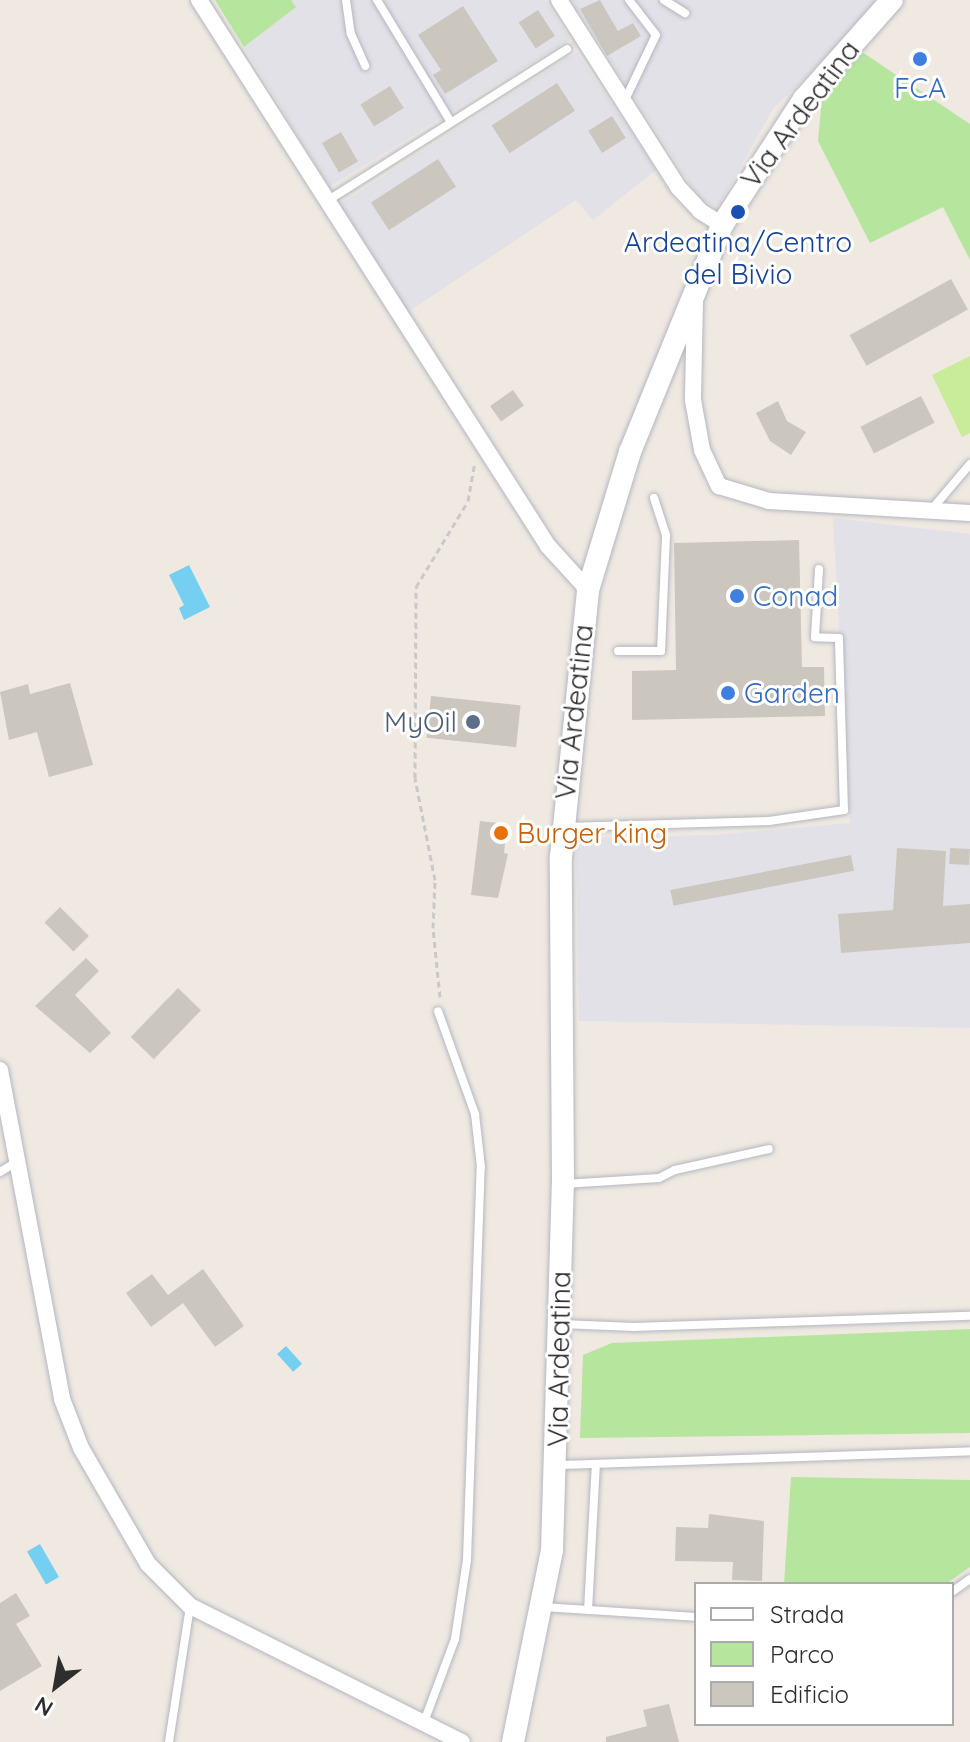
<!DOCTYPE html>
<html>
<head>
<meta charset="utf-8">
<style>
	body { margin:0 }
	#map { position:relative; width:970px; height:1742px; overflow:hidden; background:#efe9e1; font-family:Quicksand,sans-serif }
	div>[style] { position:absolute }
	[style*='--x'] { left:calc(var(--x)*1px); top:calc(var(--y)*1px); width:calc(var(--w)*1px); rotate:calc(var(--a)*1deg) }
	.industrial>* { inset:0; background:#e3e1e8 }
	.green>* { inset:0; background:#b6e59e }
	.pitch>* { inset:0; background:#c9ec9a }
	.water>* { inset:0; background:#75cff0; transform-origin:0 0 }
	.building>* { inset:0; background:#cbc7bf; transform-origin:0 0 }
	.path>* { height:3px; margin-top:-1.5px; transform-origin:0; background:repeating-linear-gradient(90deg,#c9c9c9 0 6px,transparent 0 10px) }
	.roads { filter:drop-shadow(0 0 2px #b4b7c1) drop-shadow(0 0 2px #b4b7c1) }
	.service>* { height:8px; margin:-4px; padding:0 4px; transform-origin:4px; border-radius:4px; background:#fff }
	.minor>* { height:16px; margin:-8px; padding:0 8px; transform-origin:8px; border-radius:8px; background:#fff }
	.secondary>* { height:22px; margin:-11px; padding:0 11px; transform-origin:11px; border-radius:11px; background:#fff }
	.dots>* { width:22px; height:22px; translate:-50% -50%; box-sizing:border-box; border:4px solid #fff; border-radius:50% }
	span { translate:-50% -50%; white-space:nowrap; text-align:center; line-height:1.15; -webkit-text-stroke:6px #fff; paint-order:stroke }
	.shop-label { font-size:28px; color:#366cbe }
	.left { translate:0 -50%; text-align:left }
	.street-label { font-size:28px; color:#2e2e2e }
	.transit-label { font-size:28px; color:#164399 }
	.service-label { font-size:28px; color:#4e5e75 }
	.right { translate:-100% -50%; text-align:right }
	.food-label { font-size:28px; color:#c56008 }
	.legend { position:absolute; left:694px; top:1582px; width:260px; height:144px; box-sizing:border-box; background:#fff; border:2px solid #ababab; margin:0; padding:10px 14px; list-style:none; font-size:24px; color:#2e2e2e }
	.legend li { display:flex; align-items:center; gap:16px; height:40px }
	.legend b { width:40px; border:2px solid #ababab }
	.north { position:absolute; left:16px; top:1646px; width:80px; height:80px; -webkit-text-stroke:6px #fff; paint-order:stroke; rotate:211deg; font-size:22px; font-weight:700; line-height:32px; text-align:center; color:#2e2e2e }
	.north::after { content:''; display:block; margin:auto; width:28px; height:36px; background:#2e2e2e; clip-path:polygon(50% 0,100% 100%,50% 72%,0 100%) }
</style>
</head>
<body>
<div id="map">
	<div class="industrial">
		<i style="clip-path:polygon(291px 0,545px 0,570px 39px,329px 187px,244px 47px,295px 7px)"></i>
		<i style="clip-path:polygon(571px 0,884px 0,773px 109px,718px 207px,700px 199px)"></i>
		<i style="clip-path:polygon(577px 52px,656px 170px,593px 220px,576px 200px,408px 312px,340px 204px)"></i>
		<i style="clip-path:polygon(833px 518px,970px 534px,970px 1028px,579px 1021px,576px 838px,714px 835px,850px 823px)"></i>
	</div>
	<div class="green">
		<i style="clip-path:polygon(215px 0,291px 0,296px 7px,244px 47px)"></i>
		<i style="clip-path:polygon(862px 52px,970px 124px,970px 260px,943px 207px,870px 243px,818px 141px,822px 97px)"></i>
		<i style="clip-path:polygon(970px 1329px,970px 1433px,580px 1438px,583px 1355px,612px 1343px)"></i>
		<i style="clip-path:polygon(791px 1477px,970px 1480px,970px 1567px,946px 1584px,784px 1584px)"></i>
	</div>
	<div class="pitch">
		<i style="clip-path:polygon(970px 356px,970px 433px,962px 437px,932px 375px)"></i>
	</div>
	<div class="water">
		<i style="clip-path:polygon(189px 565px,210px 607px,184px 620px,179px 608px,184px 605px,169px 575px)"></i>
		<i style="left:286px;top:1346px;width:24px;height:12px;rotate:48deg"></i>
		<i style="left:40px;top:1544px;width:38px;height:15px;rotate:60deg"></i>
	</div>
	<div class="building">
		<i style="clip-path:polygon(600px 0,618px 31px,633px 23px,641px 36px,607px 56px,580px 9px)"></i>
		<i style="clip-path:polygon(463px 6px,498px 61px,445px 94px,433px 75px,441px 70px,418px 35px)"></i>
		<i style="left:538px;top:10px;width:31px;height:23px;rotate:57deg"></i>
		<i style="left:557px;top:83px;width:33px;height:78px;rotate:57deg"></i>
		<i style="left:390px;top:86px;width:26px;height:35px;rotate:58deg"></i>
		<i style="left:612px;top:116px;width:26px;height:28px;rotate:58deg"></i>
		<i style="left:341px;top:132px;width:34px;height:22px;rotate:60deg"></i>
		<i style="left:438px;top:159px;width:33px;height:80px;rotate:57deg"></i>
		<i style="left:951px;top:279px;width:35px;height:116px;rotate:61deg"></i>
		<i style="left:513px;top:390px;width:19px;height:28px;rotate:55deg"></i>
		<i style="left:921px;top:396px;width:30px;height:68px;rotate:63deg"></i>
		<i style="clip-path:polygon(778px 401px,787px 421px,806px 432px,791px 455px,770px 441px,756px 413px)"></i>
		<i style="clip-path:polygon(799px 540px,802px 667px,824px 667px,825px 716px,632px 720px,632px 671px,676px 670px,674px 543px)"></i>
		<i style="clip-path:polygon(70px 683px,93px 765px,49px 777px,37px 732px,9px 740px,0 692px,28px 684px,30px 694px)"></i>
		<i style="left:431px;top:696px;width:90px;height:42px;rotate:6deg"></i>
		<i style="clip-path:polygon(480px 821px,507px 824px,504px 853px,508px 854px,498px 898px,471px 895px)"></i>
		<i style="clip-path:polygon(897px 848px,946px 851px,943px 906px,970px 904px,970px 943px,841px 953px,838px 914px,893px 910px)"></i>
		<i style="left:950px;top:848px;width:20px;height:16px;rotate:3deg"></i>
		<i style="left:851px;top:855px;width:16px;height:184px;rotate:79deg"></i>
		<i style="left:60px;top:907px;width:41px;height:22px;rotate:45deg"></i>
		<i style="clip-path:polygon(86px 958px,99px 971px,75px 995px,111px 1033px,90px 1053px,35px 1006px)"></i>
		<i style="left:178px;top:988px;width:32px;height:68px;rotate:44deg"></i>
		<i style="clip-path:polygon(203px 1269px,244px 1326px,215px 1347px,183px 1303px,151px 1327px,126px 1293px,152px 1274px,168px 1295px)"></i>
		<i style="clip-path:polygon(709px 1514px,764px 1521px,762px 1581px,732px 1580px,733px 1562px,675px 1561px,676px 1527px,708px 1528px)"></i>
		<i style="clip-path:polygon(16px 1593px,30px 1616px,16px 1624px,42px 1666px,0 1691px,0 1603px)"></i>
		<i style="clip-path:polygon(669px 1704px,679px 1742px,606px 1742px,606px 1737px,647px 1726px,643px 1710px)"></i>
	</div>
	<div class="path">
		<i style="--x:440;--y:997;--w:69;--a:-95.8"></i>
		<i style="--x:433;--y:928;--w:48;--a:-87.6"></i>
		<i style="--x:435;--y:880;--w:104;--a:-101.1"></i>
		<i style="--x:415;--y:778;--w:191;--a:-89.7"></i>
		<i style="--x:416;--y:587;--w:100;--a:-58.8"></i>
		<i style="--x:468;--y:501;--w:39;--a:-80"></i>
	</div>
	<div class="roads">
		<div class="service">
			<i style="--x:346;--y:0;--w:34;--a:82"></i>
			<i style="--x:351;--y:34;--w:35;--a:66"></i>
			<i style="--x:377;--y:0;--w:143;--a:58.8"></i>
			<i style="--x:664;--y:0;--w:25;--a:32"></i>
			<i style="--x:624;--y:102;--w:74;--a:-64.5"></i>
			<i style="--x:656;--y:35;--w:44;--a:-127.6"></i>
			<i style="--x:327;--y:201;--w:284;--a:-32.3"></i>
			<i style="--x:932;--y:509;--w:59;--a:-49.8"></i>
			<i style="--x:618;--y:651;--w:43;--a:0"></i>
			<i style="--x:661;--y:651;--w:116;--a:-87.5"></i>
			<i style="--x:666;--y:535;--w:39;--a:-108"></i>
			<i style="--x:567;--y:827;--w:202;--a:-1.7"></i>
			<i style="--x:769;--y:821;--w:76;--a:-8.3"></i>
			<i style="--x:844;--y:810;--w:172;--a:-91.7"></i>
			<i style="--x:839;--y:638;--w:24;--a:-178"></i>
			<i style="--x:815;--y:637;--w:68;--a:-86.6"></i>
			<i style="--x:0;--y:1172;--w:21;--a:-31"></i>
			<i style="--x:564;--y:1184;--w:95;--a:-3.6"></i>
			<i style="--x:659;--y:1178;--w:18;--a:-27"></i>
			<i style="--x:675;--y:1170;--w:96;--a:-12.6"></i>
			<i style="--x:561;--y:1324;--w:73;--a:2.4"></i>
			<i style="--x:634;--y:1327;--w:336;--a:-1.9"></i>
			<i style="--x:558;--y:1465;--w:412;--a:-1.9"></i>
			<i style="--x:952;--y:1592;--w:22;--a:-36"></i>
			<i style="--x:543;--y:1607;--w:153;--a:3.7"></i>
			<i style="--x:588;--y:1610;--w:146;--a:-86.9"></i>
			<i style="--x:424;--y:1722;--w:89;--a:-69.5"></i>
			<i style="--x:455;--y:1639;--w:80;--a:-81.4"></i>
			<i style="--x:467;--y:1560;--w:393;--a:-88"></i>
			<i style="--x:481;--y:1167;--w:53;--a:-96.5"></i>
			<i style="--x:475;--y:1114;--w:109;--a:-109.8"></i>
			<i style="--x:169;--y:1742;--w:137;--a:-81.2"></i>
		</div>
		<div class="minor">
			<i style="--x:199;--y:0;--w:648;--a:57.41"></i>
			<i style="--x:548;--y:546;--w:59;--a:47.7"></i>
			<i style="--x:559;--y:0;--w:222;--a:57.5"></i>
			<i style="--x:678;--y:187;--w:33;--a:47"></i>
			<i style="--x:700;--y:211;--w:26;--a:32"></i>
			<i style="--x:695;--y:301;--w:99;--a:91.2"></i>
			<i style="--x:693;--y:400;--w:51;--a:79.8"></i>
			<i style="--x:702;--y:450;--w:40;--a:65"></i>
			<i style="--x:719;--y:486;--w:52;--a:16.7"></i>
			<i style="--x:769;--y:501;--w:201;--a:3.4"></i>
			<i style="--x:0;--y:1070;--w:335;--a:79.3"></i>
			<i style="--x:62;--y:1399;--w:53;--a:68.8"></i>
			<i style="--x:81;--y:1448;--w:134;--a:60"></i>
			<i style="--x:148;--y:1564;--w:59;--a:45"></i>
			<i style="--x:190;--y:1606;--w:304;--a:26.6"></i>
		</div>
		<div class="secondary">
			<i style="--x:513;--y:1742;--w:196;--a:-78.5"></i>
			<i style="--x:552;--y:1550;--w:366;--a:-88.3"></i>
			<i style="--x:563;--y:1184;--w:327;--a:-90.4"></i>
			<i style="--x:561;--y:857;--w:268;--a:-84.2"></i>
			<i style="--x:588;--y:590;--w:144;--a:-73.1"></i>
			<i style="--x:630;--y:452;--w:245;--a:-67.9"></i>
			<i style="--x:722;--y:225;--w:150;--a:-56.9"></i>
			<i style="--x:804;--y:99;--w:132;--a:-48.4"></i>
		</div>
	</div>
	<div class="dots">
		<i style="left:920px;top:59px;background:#3f7fe0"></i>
		<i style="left:738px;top:212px;background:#1a4fb4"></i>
		<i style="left:737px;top:596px;background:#3f7fe0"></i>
		<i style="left:728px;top:693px;background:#3f7fe0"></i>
		<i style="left:473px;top:722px;background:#5c6f8a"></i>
		<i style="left:501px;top:833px;background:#e8710a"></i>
	</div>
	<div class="shop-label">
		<span style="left:920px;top:88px">FCA</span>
		<span class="left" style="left:753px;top:596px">Conad</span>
		<span class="left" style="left:744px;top:693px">Garden</span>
	</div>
	<div class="street-label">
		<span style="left:800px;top:114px;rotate:-53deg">Via Ardeatina</span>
		<span style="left:574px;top:712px;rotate:-84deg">Via Ardeatina</span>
		<span style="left:559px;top:1359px;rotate:-89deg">Via Ardeatina</span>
	</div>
	<div class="transit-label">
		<span style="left:738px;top:258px">Ardeatina/Centro<br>del Bivio</span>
	</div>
	<div class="service-label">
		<span class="right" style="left:457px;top:722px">MyOil</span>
	</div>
	<div class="food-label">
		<span class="left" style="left:517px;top:833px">Burger king</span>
	</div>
	<ul class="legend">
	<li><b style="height:10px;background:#fff"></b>Strada</li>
	<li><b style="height:22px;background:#b6e59e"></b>Parco</li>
	<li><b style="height:22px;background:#cbc7bf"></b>Edificio</li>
	</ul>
	<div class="north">N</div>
</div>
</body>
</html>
